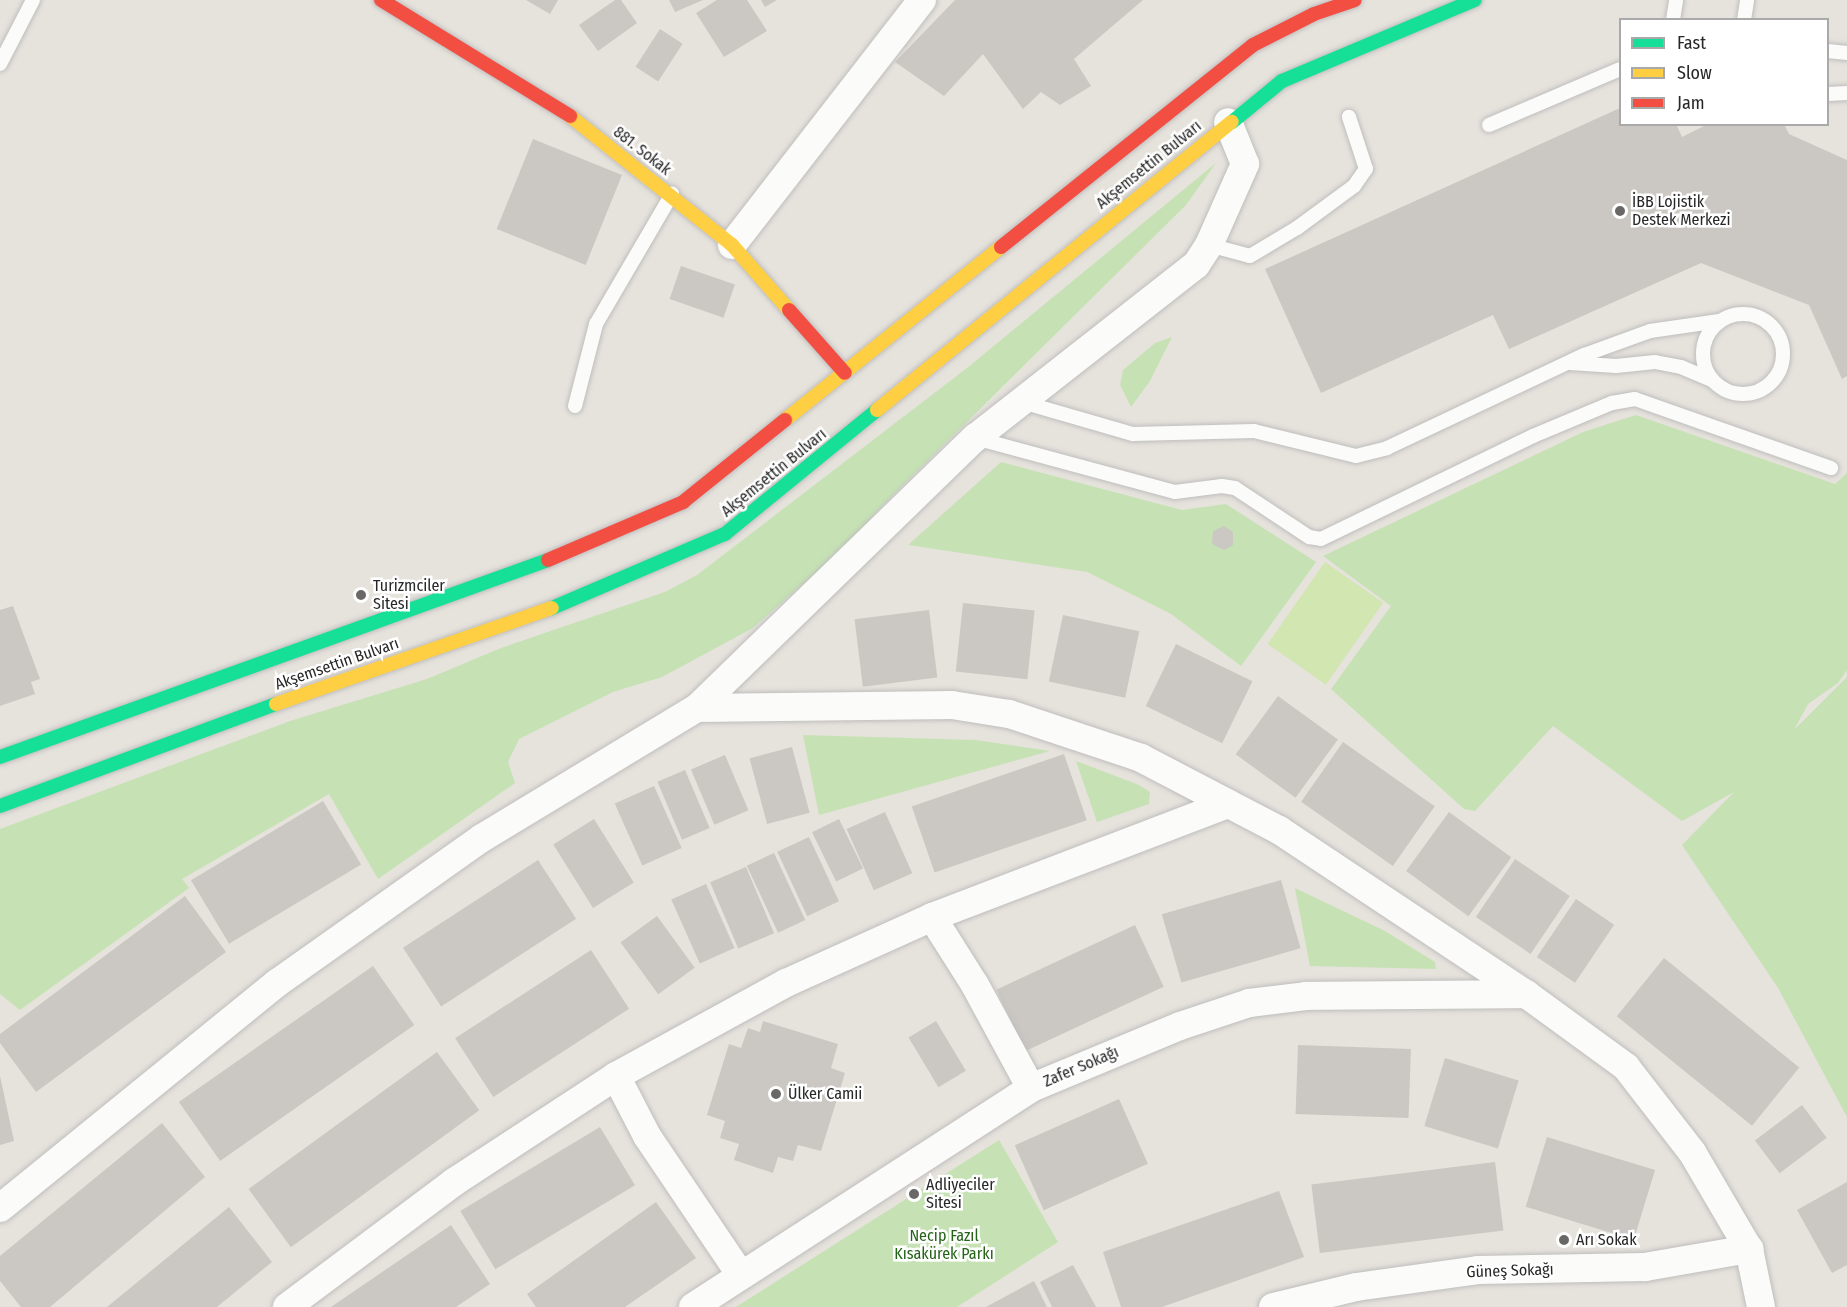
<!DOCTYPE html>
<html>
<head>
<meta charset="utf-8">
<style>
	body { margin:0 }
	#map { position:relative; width:1847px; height:1307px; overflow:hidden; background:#e6e2dc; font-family:"Fira Sans Condensed",sans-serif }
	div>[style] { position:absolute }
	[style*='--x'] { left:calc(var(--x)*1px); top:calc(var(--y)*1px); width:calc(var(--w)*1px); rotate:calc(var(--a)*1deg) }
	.green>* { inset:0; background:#c6e2b4 }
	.pitch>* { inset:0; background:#d1e6b1; transform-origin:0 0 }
	.building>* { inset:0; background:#cbc8c3; transform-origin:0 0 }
	.roads { filter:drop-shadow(0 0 2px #bfbebe) drop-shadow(0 0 2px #bfbebe) }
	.lane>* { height:14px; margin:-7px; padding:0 7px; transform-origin:7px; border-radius:7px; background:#fbfbfa }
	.lane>.ring { margin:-7px; padding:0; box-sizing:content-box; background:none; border:14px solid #fbfbfa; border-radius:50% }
	.street>* { height:28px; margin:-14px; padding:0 14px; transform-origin:14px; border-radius:14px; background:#fbfbfa }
	.fast>* { height:14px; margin:-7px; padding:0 7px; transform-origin:7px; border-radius:7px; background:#16e098 }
	.slow>* { height:14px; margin:-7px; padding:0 7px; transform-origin:7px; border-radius:7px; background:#ffcf43 }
	.jam>* { height:14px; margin:-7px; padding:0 7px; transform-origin:7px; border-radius:7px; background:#f24e42 }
	.dots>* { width:16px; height:16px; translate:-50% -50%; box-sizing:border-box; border:3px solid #fff; border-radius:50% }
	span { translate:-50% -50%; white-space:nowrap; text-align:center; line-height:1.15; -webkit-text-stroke:5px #fff; paint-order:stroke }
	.street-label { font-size:16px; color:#272727 }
	.poi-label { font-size:16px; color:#272727 }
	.left { translate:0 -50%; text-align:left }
	.park-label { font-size:16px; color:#256318 }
	.legend { position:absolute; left:1619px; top:18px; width:210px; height:108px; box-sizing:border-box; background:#fff; border:2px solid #a9a9a9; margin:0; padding:8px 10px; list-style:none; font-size:18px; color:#272727 }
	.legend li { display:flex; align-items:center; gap:12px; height:30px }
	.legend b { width:30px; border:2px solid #a9a9a9 }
</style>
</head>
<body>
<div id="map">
	<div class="green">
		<i style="clip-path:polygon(1216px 163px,1186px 205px,878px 510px,852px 541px,753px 628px,662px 677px,613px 692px,519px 739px,508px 762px,515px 783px,378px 879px,329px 794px,182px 879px,189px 888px,20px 1010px,0 994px,0 829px,290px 721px,427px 679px,501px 648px,665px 592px,697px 575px,967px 368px)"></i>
		<i style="clip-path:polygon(1172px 337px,1150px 381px,1131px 407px,1120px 385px,1123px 370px,1155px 343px)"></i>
		<i style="clip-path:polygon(1636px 415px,1835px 484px,1847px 473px,1847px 670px,1838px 683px,1808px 704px,1794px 730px,1847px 677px,1847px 1117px,1778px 988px,1682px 845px,1734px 792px,1682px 821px,1553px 726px,1475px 811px,1464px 809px,1331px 689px,1391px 606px,1323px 556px,1583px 432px)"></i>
		<i style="clip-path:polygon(1001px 462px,1182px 510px,1226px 504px,1316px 562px,1241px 666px,1171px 614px,1087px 572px,908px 545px)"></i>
		<i style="clip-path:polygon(803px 735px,976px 740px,1050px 751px,819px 815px)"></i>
		<i style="clip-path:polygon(1076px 761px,1139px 785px,1150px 792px,1149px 804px,1097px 822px)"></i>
		<i style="clip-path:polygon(1295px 888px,1385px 931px,1435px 962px,1436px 969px,1310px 966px)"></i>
		<i style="clip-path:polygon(999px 1140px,1058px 1242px,957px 1307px,736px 1307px)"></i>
	</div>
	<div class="pitch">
		<i style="left:1325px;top:562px;width:71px;height:100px;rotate:35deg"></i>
	</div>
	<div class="building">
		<i style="clip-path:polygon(526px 0,558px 0,550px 14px)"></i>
		<i style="clip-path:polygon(615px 0,621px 0,637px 23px,598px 51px,579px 25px)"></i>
		<i style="clip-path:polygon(669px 0,703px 0,675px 12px)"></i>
		<i style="clip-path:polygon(717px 0,747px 0,767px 31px,724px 57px,696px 13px)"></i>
		<i style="clip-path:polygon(761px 0,777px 0,765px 7px)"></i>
		<i style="clip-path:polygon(955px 0,1143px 0,1074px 59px,1091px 86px,1060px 105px,1041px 92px,1023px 109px,983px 54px,944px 96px,895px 62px)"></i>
		<i style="left:660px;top:29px;width:27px;height:45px;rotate:33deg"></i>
		<i style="clip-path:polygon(1620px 108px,1620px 124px,1676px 124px,1682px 137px,1708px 124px,1784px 124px,1789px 134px,1847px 160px,1847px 376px,1842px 379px,1809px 305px,1701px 263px,1509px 349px,1493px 315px,1321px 393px,1265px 269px)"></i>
		<i style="left:533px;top:139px;width:96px;height:97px;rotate:22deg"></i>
		<i style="left:681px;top:266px;width:57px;height:35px;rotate:19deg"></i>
		<i style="clip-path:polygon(1224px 526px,1233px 532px,1233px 545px,1224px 550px,1212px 544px,1213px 531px)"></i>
		<i style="left:963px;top:603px;width:72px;height:69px;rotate:6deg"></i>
		<i style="clip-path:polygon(13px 606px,40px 679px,31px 682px,35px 694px,0 706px,0 610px)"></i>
		<i style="left:929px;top:610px;width:68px;height:75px;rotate:83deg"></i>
		<i style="left:1063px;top:615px;width:78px;height:68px;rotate:12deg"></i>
		<i style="left:1176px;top:644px;width:85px;height:69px;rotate:26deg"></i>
		<i style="left:1278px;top:696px;width:74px;height:72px;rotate:36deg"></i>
		<i style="left:1343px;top:742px;width:112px;height:73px;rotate:35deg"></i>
		<i style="left:792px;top:747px;width:68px;height:44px;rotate:75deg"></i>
		<i style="left:1064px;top:754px;width:70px;height:161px;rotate:71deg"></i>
		<i style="left:725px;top:755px;width:60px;height:37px;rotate:67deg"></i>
		<i style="left:685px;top:770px;width:63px;height:30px;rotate:67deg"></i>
		<i style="left:654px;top:786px;width:68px;height:43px;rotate:66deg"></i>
		<i style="left:323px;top:801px;width:74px;height:154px;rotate:59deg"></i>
		<i style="left:885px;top:812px;width:67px;height:42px;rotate:66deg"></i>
		<i style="left:1449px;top:812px;width:77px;height:73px;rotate:36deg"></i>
		<i style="left:594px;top:819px;width:75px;height:48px;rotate:58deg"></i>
		<i style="left:839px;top:819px;width:55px;height:30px;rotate:64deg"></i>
		<i style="left:809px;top:837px;width:71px;height:35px;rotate:65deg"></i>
		<i style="left:774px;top:853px;width:74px;height:30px;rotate:65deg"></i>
		<i style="left:1515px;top:859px;width:66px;height:70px;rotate:34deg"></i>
		<i style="left:538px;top:860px;width:70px;height:161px;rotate:57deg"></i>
		<i style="left:746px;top:867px;width:72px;height:39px;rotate:67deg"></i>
		<i style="left:1281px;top:880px;width:71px;height:124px;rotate:74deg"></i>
		<i style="left:706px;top:884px;width:70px;height:38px;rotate:66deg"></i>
		<i style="clip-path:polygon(185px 896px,226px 952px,36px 1092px,0 1043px,0 1034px)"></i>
		<i style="left:1576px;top:899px;width:46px;height:70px;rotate:34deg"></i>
		<i style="left:657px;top:916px;width:64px;height:45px;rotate:54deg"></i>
		<i style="left:1135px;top:925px;width:68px;height:153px;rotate:65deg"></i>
		<i style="left:591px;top:950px;width:70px;height:162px;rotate:57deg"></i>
		<i style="left:1664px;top:958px;width:174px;height:75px;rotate:39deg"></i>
		<i style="left:373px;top:966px;width:72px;height:237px;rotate:55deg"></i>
		<i style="clip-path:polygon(763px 1021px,838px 1044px,831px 1068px,845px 1073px,821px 1151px,798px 1145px,793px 1161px,778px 1157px,773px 1173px,734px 1160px,739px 1144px,720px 1138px,725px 1121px,707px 1115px,729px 1044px,741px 1048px,748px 1028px,760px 1032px)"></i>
		<i style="left:936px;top:1021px;width:58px;height:32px;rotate:59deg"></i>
		<i style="left:1298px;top:1045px;width:113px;height:69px;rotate:2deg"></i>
		<i style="left:437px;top:1052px;width:72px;height:233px;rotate:54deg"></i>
		<i style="left:1445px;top:1058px;width:77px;height:71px;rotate:17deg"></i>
		<i style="clip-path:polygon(0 1076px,14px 1141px,0 1145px)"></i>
		<i style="left:1119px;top:1099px;width:71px;height:114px;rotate:66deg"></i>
		<i style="left:1802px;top:1105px;width:41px;height:59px;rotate:53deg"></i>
		<i style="clip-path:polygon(162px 1123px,205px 1177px,50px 1307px,21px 1307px,0 1281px,0 1256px)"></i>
		<i style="left:600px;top:1127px;width:68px;height:163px;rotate:59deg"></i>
		<i style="left:1547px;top:1137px;width:113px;height:73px;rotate:17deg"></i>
		<i style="left:1495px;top:1162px;width:69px;height:185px;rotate:83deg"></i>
		<i style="clip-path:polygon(1847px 1182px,1847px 1265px,1832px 1273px,1797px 1210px)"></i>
		<i style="clip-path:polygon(1279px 1191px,1304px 1257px,1162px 1307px,1121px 1307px,1103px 1252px)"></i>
		<i style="clip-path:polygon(656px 1202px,696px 1258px,625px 1307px,536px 1307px,527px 1294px)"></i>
		<i style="clip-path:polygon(229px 1207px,272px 1262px,217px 1307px,107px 1307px)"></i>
		<i style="clip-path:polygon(451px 1225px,490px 1284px,456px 1307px,331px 1307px)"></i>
		<i style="clip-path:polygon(1073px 1265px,1096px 1307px,1052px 1307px,1040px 1282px)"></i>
		<i style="clip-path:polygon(1034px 1281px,1047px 1307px,986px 1307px)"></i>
	</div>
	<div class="roads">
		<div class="lane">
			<i style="--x:1673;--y:20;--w:20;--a:-81"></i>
			<i style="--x:1744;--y:20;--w:20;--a:-81"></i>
			<i style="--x:1828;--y:51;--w:19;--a:6"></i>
			<i style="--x:0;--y:64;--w:72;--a:-62.7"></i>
			<i style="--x:1828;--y:94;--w:19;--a:-3"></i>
			<i style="--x:1489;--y:125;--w:142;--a:-23.1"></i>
			<i style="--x:1209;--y:245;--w:42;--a:15"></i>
			<i style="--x:1250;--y:256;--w:55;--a:-30.8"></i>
			<i style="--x:1297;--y:228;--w:71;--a:-36.4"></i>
			<i style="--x:1354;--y:186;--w:21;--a:-55"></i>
			<i style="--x:1366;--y:169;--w:55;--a:-108.1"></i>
			<i class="ring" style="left:1703px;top:314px;width:66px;height:66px"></i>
			<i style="--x:1570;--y:363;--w:46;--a:3.7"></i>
			<i style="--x:1616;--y:366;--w:39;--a:-6"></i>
			<i style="--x:1655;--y:362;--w:26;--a:11"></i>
			<i style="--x:1681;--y:367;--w:34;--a:23"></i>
			<i style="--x:1022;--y:402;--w:116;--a:16.1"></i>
			<i style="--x:1133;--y:434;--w:121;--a:-1.4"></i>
			<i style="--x:1254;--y:431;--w:105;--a:13.8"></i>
			<i style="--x:1356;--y:456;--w:32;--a:-14"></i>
			<i style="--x:1387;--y:448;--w:218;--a:-25.3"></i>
			<i style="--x:1584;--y:355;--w:70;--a:-20"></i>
			<i style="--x:1650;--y:331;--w:70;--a:-8.2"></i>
			<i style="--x:575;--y:406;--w:85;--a:-75.6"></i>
			<i style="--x:596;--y:324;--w:151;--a:-59.7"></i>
			<i style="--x:975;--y:438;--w:207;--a:15.1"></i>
			<i style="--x:1175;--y:492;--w:47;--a:-7.3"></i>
			<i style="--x:1222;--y:486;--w:13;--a:9"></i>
			<i style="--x:1235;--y:488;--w:89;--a:33.5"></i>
			<i style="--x:1309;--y:537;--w:12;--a:9"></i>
			<i style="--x:1321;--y:539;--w:236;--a:-25.9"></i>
			<i style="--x:1533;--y:436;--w:86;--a:-22.7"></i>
			<i style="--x:1612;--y:403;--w:23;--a:-10"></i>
			<i style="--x:1635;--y:399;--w:208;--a:19.4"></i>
		</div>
		<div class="street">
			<i style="--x:732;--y:245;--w:310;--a:-52.2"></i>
			<i style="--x:697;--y:708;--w:255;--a:-0.7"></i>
			<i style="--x:952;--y:705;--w:58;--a:9"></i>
			<i style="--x:1009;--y:714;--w:139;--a:18.4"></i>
			<i style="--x:1141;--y:758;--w:156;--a:27.6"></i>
			<i style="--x:1279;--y:830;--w:296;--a:33.6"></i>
			<i style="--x:1526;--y:994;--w:124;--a:36.1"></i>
			<i style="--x:1626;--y:1067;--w:108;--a:52.2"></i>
			<i style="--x:1692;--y:1152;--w:113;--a:59.6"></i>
			<i style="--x:1749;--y:1249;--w:59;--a:78.3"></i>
			<i style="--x:932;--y:917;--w:80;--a:57.7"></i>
			<i style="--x:975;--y:985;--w:117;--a:61.5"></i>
			<i style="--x:616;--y:1076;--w:68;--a:62.7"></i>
			<i style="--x:647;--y:1136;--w:166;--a:56"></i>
			<i style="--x:0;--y:1208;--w:357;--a:-39.1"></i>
			<i style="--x:277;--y:983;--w:251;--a:-35.3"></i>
			<i style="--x:482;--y:838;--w:251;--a:-31.2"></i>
			<i style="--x:697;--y:708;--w:388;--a:-44.2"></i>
			<i style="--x:975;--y:438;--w:281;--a:-38.1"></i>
			<i style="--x:1196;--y:265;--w:24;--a:-57"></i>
			<i style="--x:1209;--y:245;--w:89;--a:-66"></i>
			<i style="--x:1245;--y:164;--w:45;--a:-112"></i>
			<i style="--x:287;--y:1307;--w:209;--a:-36.8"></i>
			<i style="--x:454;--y:1182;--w:194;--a:-33.2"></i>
			<i style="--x:616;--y:1076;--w:194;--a:-28.7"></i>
			<i style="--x:786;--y:983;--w:160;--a:-24.3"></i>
			<i style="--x:932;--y:917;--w:317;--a:-20.9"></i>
			<i style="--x:693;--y:1307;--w:403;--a:-32.9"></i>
			<i style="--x:1031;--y:1088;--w:161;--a:-22.6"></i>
			<i style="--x:1180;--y:1026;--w:73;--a:-18.4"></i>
			<i style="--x:1249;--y:1003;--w:57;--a:-7"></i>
			<i style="--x:1306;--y:996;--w:220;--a:-0.5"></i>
			<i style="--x:1273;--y:1307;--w:85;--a:-13.5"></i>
			<i style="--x:1356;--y:1287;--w:123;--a:-7.9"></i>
			<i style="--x:1478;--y:1270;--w:167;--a:-1"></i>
			<i style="--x:1645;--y:1267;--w:106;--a:-9.8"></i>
		</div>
		<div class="fast">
			<i style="--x:1232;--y:122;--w:65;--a:-39.4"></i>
			<i style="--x:1282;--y:81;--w:209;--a:-22.8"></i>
			<i style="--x:552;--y:608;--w:188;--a:-23.2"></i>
			<i style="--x:725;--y:534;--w:196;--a:-39.2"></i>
			<i style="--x:0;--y:757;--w:582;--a:-19.77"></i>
			<i style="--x:0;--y:806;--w:294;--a:-20.3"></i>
		</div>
		<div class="slow">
			<i style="--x:570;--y:116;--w:207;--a:38.5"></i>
			<i style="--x:732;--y:245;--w:86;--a:48.8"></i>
			<i style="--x:877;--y:410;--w:457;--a:-39.1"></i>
			<i style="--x:785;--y:420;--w:277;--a:-38.7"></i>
			<i style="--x:276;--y:704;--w:292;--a:-19.2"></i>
		</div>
		<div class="jam">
			<i style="--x:381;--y:0;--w:222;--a:31.5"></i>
			<i style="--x:1001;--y:247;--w:323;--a:-38.7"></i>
			<i style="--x:1253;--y:45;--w:68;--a:-26.9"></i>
			<i style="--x:1314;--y:14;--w:43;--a:-18.9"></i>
			<i style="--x:789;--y:310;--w:84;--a:48.4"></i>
			<i style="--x:548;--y:560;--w:147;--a:-23.2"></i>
			<i style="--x:683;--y:502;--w:131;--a:-38.8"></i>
		</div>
	</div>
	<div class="dots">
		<i style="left:1620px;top:211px;background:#6a6866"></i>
		<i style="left:361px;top:595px;background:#6a6866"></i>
		<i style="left:776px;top:1094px;background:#6a6866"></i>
		<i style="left:914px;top:1194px;background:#6a6866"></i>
		<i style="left:1564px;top:1240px;background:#6a6866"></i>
	</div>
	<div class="street-label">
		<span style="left:642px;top:151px;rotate:38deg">881. Sokak</span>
		<span style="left:1149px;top:165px;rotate:-39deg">Akşemsettin Bulvarı</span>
		<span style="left:774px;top:473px;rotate:-39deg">Akşemsettin Bulvarı</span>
		<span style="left:337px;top:664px;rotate:-19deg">Akşemsettin Bulvarı</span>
		<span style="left:1081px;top:1067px;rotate:-23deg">Zafer Sokağı</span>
		<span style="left:1510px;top:1271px;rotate:-2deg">Güneş Sokağı</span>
	</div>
	<div class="poi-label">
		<span class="left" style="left:1632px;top:211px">İBB Lojistik<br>Destek Merkezi</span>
		<span class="left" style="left:373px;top:595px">Turizmciler<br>Sitesi</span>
		<span class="left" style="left:788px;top:1094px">Ülker Camii</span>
		<span class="left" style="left:926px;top:1194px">Adliyeciler<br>Sitesi</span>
		<span class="left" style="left:1576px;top:1240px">Arı Sokak</span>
	</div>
	<div class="park-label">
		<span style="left:944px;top:1245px">Necip Fazıl<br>Kısakürek Parkı</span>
	</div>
	<ul class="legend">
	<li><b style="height:8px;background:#16e098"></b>Fast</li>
	<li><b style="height:8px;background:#ffcf43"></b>Slow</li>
	<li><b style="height:8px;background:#f24e42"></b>Jam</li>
	</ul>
</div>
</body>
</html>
